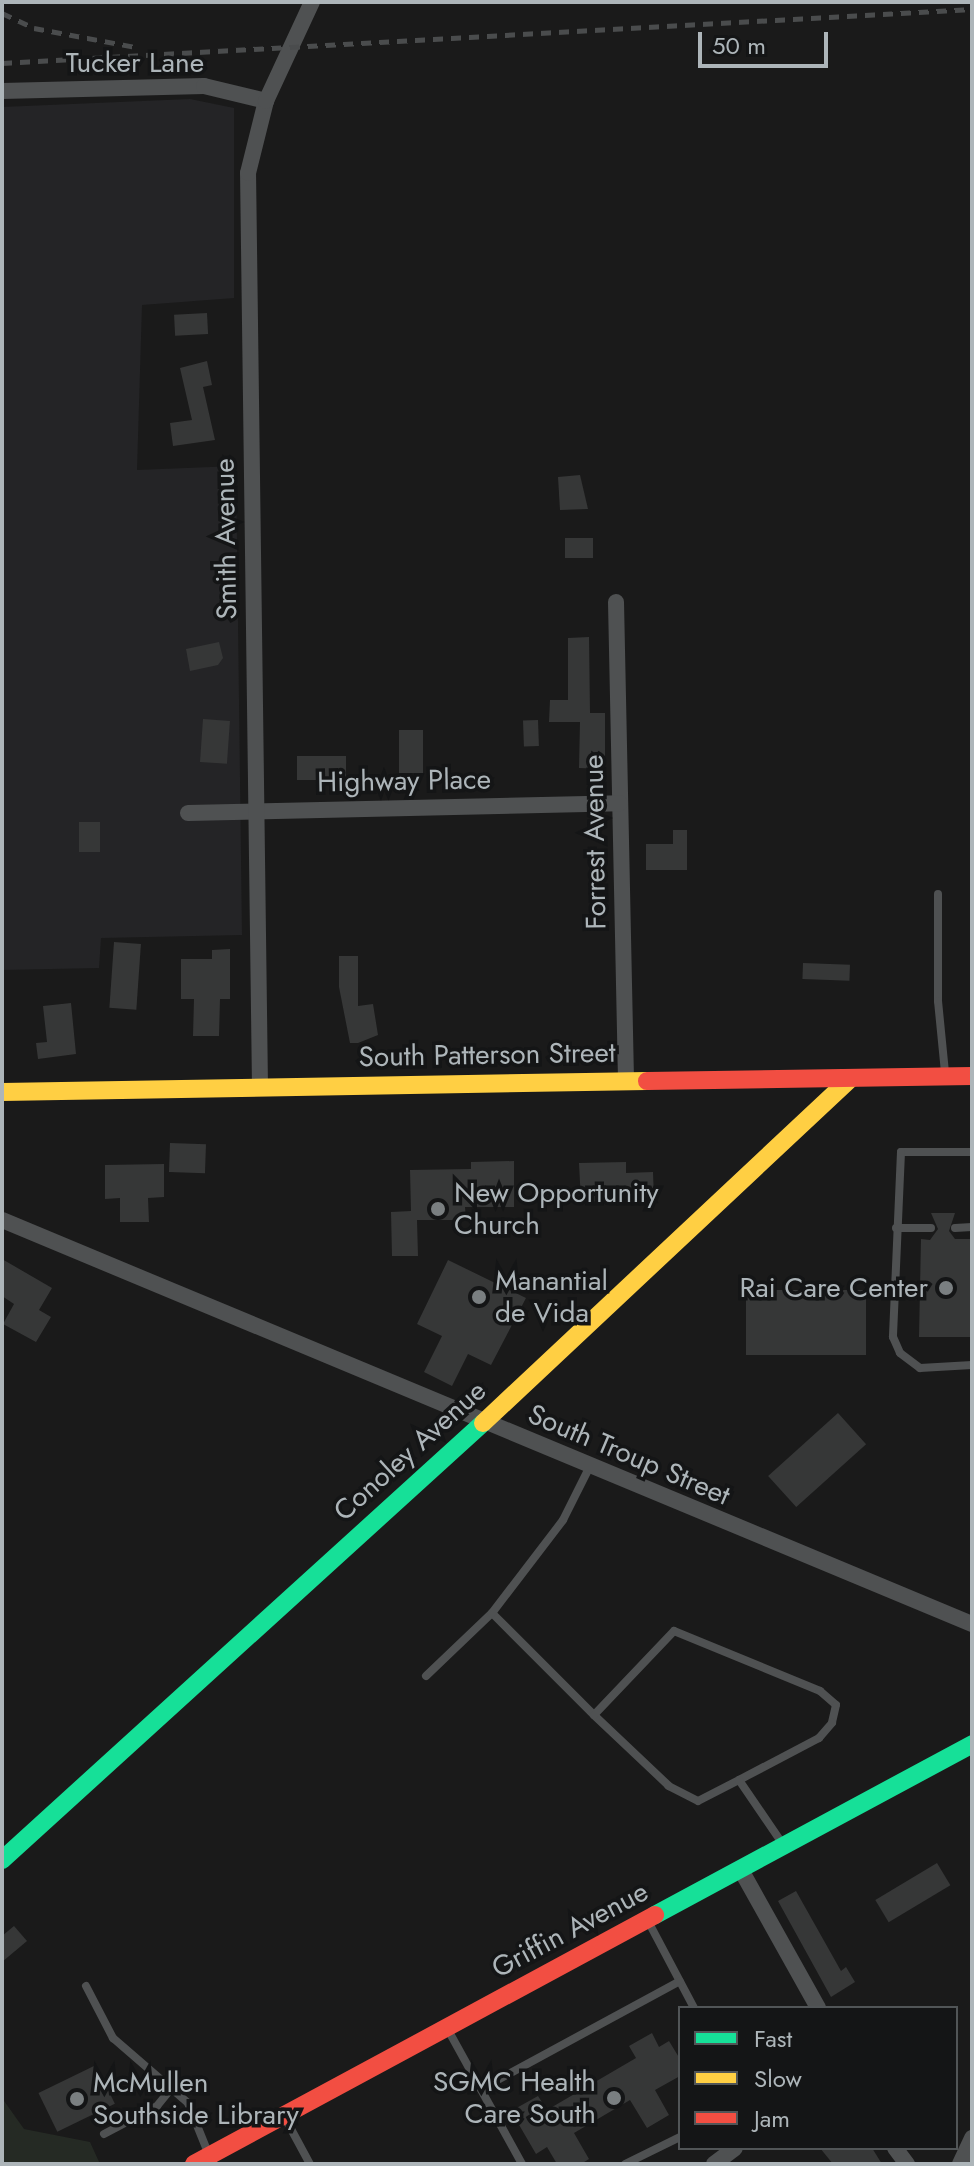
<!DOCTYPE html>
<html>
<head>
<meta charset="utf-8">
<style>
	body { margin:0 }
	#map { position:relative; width:974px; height:2166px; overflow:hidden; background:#1a1a1a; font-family:Jost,sans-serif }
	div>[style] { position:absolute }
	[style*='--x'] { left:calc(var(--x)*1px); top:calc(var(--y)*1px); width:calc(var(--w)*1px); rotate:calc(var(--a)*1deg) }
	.built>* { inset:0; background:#242426 }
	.green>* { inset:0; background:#252a24 }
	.building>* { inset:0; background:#363737; transform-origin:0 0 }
	.lane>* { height:8px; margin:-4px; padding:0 4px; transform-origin:4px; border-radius:4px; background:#4f5152 }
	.street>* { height:16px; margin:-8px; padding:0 8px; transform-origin:8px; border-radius:8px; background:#4f5152 }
	.fast>* { height:18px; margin:-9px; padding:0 9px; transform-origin:9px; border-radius:9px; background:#16e098 }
	.slow>* { height:18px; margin:-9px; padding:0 9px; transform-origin:9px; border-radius:9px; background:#ffcf43 }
	.jam>* { height:18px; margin:-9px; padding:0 9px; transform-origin:9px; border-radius:9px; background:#f24e42 }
	.rail>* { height:5px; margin-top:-2.5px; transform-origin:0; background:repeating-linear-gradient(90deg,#4a4c4d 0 10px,transparent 0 18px) }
	.dots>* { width:22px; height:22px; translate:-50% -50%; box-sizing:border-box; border:4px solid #141516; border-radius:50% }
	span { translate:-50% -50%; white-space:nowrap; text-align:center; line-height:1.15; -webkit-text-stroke:7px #141516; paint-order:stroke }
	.street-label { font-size:28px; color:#adb5b9 }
	.poi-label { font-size:28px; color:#adb5b9 }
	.left { translate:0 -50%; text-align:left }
	.right { translate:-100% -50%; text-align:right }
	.frame { position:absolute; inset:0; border:4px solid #adb5b9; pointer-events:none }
	.legend { position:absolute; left:678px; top:2006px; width:280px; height:144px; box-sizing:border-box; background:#141516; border:2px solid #515557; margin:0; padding:10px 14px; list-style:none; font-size:24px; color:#adb5b9 }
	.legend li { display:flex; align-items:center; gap:16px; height:40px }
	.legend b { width:40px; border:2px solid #515557 }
	.scale { position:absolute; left:698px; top:32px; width:130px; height:36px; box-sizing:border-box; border:4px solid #adb5b9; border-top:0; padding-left:10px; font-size:24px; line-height:28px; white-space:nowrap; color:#adb5b9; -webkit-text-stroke:6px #141516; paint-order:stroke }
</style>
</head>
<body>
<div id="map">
	<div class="built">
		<i style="clip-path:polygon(190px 99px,234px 108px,234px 298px,142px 305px,137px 470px,236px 466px,242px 935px,101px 938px,99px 968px,2px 970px,2px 107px)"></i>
	</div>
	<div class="green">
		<i style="clip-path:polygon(2px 2098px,24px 2129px,90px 2142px,100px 2164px,2px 2164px)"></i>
	</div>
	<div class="building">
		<i style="left:207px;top:313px;width:21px;height:33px;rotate:87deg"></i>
		<i style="clip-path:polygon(207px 361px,212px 385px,203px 387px,215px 440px,173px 446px,170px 423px,192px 420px,180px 368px)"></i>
		<i style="clip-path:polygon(580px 475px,588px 509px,560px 510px,558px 477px)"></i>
		<i style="left:565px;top:538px;width:28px;height:20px"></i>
		<i style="clip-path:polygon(589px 637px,590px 713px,605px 713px,605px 769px,579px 768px,580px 722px,549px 722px,550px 700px,568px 700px,568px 638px)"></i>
		<i style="clip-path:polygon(219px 642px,223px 658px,218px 665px,190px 671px,186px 649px)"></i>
		<i style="left:203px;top:719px;width:27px;height:43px;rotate:4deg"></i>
		<i style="left:538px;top:720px;width:26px;height:15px;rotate:88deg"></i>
		<i style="left:399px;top:730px;width:24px;height:43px"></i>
		<i style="left:297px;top:756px;width:49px;height:24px"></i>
		<i style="left:79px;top:822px;width:21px;height:30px"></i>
		<i style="clip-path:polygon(673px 830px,687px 830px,687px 870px,646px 870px,646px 844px,673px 844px)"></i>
		<i style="left:114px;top:942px;width:27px;height:66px;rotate:4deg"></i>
		<i style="clip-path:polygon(230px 949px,230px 999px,220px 999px,219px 1036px,193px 1036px,194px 999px,181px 999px,181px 959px,212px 959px,212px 950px)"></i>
		<i style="clip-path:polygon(339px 956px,358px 956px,358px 1006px,373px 1004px,378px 1035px,358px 1043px,350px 1043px,339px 987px)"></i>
		<i style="left:803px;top:963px;width:47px;height:16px;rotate:2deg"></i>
		<i style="clip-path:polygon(71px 1003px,76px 1054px,38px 1059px,36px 1043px,47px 1042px,43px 1006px)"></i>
		<i style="left:170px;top:1143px;width:36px;height:29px;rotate:2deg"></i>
		<i style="clip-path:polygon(514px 1161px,514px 1207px,465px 1207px,466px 1220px,417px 1220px,418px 1256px,392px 1256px,391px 1212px,411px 1211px,410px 1170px,471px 1169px,471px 1162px)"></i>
		<i style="clip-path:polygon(626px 1162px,626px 1173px,653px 1172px,654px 1199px,581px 1202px,579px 1163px)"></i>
		<i style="clip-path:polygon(164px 1164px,164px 1197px,148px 1198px,149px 1222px,120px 1222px,120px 1198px,105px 1199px,105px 1165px)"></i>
		<i style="clip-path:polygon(931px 1213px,955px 1213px,949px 1231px,955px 1239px,972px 1239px,972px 1337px,919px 1337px,921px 1239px,930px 1240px,938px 1229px)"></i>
		<i style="clip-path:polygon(2px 1259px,52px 1288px,39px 1310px,51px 1317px,36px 1342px,3px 1324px,14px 1304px,2px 1296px)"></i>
		<i style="clip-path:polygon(448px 1260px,526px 1298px,491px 1365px,468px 1354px,452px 1386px,424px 1372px,442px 1336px,417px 1324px)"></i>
		<i style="left:746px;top:1290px;width:120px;height:65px"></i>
		<i style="left:838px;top:1413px;width:42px;height:94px;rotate:48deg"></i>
		<i style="left:937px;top:1863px;width:26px;height:72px;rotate:59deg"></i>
		<i style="clip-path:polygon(796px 1891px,841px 1971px,846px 1967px,855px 1982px,831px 1997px,778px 1901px)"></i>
		<i style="clip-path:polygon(14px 1926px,27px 1941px,2px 1962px,2px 1936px)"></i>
		<i style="clip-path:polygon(652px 2033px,659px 2047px,669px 2041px,680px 2059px,680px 2076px,655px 2090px,669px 2115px,647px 2128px,630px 2100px,574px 2133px,589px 2159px,581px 2164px,557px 2164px,547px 2147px,536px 2154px,511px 2111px,538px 2096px,547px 2110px,636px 2058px,629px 2046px)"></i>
		<i style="left:96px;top:2065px;width:43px;height:64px;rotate:64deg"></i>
		<i style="clip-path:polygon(820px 2148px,872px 2148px,882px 2164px,833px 2164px)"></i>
	</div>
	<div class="lane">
		<i style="--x:938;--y:894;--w:107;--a:90"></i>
		<i style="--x:938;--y:1001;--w:72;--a:84.4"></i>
		<i style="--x:972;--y:1152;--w:71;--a:180"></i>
		<i style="--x:901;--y:1152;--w:185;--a:92.5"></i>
		<i style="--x:893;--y:1337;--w:17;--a:66"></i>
		<i style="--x:900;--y:1353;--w:25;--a:37"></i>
		<i style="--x:920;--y:1368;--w:52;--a:-3.3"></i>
		<i style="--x:896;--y:1228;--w:35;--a:0"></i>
		<i style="--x:955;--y:1228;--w:17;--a:-3"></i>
		<i style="--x:492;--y:1613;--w:144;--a:45"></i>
		<i style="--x:426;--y:1676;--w:91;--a:-43.7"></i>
		<i style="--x:492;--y:1613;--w:117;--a:-52.6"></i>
		<i style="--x:563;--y:1520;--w:58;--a:-63.4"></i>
		<i style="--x:739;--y:1780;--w:46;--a:152.9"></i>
		<i style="--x:698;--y:1801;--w:33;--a:-153"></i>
		<i style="--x:669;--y:1786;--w:103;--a:-136.6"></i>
		<i style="--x:594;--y:1715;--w:116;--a:-46.4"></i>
		<i style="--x:674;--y:1631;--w:158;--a:22.3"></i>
		<i style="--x:820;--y:1691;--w:21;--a:41"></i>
		<i style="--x:836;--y:1705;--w:18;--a:103"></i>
		<i style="--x:832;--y:1723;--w:20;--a:131"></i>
		<i style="--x:819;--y:1738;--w:90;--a:152.3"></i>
		<i style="--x:739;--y:1780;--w:80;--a:55.7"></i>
		<i style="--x:648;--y:1921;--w:98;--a:62.1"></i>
		<i style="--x:86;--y:1986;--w:59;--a:62.6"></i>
		<i style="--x:113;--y:2038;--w:99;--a:40.9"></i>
		<i style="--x:188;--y:2103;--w:56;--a:68"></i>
		<i style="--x:447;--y:2028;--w:155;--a:61.1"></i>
		<i style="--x:481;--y:2089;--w:226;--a:-28.5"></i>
		<i style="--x:284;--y:2116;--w:55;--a:61.6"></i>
		<i style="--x:104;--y:2134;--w:60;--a:-27.8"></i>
		<i style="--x:157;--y:2106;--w:22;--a:-51"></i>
		<i style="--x:625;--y:2164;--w:61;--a:-26.1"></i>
	</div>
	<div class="street">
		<i style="--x:2;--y:91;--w:202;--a:-1.4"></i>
		<i style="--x:204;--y:86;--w:64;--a:13.6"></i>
		<i style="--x:616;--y:602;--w:480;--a:88.8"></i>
		<i style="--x:188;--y:813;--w:432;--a:-1.3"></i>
		<i style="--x:260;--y:1087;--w:914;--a:-90.75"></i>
		<i style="--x:248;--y:173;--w:74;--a:-76"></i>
		<i style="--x:266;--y:101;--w:109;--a:-65.1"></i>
		<i style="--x:2;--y:1220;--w:1051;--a:22.61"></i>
		<i style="--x:741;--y:1870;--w:158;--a:60.8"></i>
		<i style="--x:895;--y:2148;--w:20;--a:53"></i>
		<i style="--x:714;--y:2164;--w:26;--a:-37"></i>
		<i style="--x:960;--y:2164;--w:29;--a:-65"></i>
	</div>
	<div class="fast">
		<i style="--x:2;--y:1860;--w:650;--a:-42.26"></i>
		<i style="--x:655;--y:1915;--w:360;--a:-28.3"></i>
	</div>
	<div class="slow">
		<i style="--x:2;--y:1092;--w:645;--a:-0.98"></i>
		<i style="--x:483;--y:1423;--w:504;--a:-43.15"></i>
	</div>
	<div class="jam">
		<i style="--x:647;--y:1081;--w:325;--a:-0.9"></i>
		<i style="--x:194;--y:2164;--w:524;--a:-28.37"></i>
	</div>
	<div class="rail">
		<i style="--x:2;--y:13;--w:35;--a:25"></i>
		<i style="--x:34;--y:28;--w:104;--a:10.6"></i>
		<i style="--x:2;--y:63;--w:972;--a:-3.19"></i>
	</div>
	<div class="dots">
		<i style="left:438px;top:1209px;background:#7a7f81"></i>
		<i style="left:946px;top:1288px;background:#7a7f81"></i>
		<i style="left:479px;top:1297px;background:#7a7f81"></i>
		<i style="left:614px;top:2098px;background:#7a7f81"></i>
		<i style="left:77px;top:2099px;background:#7a7f81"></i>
	</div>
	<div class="street-label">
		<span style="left:135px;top:63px">Tucker Lane</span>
		<span style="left:226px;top:539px;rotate:-91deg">Smith Avenue</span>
		<span style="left:404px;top:781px;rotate:-1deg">Highway Place</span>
		<span style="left:595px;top:842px;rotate:-91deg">Forrest Avenue</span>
		<span style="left:487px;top:1055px;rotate:-1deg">South Patterson Street</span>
		<span style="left:410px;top:1451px;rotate:-42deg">Conoley Avenue</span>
		<span style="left:629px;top:1455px;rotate:23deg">South Troup Street</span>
		<span style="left:570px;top:1930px;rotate:-28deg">Griffin Avenue</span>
	</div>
	<div class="poi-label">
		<span class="left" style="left:454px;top:1209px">New Opportunity<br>Church</span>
		<span class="left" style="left:495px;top:1297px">Manantial<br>de Vida</span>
		<span class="right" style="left:928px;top:1288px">Rai Care Center</span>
		<span class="right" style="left:596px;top:2098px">SGMC Health<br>Care South</span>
		<span class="left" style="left:93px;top:2099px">McMullen<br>Southside Library</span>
	</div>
	<div class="frame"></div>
	<ul class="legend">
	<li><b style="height:10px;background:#16e098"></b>Fast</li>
	<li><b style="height:10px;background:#ffcf43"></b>Slow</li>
	<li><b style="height:10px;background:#f24e42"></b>Jam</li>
	</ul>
	<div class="scale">50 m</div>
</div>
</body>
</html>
